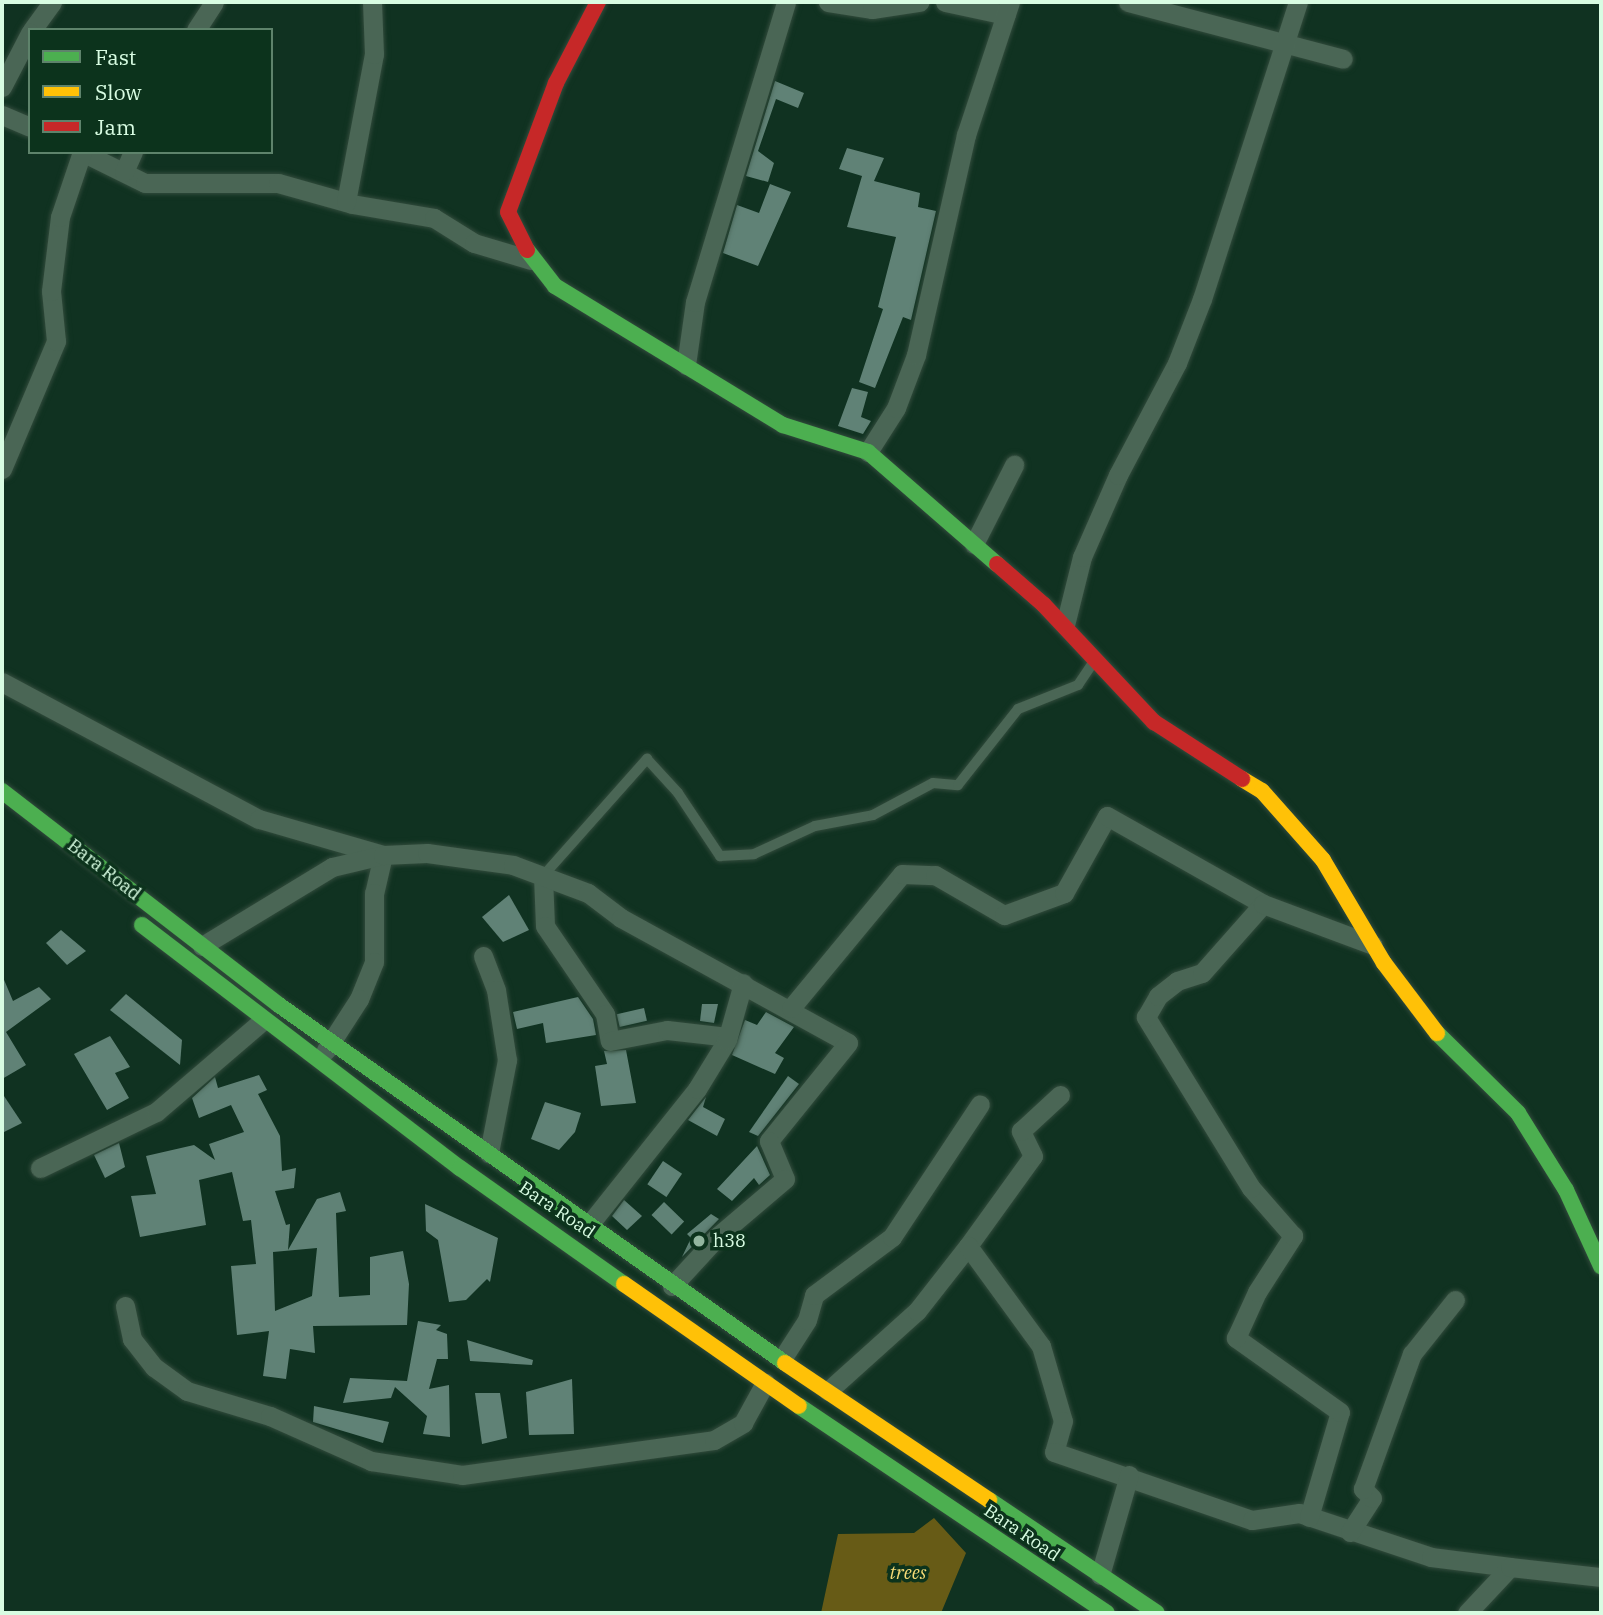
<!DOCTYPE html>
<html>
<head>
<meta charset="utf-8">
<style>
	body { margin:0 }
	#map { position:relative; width:1603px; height:1615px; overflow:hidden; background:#103221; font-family:"IBM Plex Serif",serif }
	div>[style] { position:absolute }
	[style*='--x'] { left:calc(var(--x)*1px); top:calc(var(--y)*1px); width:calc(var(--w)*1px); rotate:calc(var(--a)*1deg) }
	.forest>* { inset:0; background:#675b16 }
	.building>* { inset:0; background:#608276; transform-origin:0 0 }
	.roads { filter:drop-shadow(0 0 2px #324b3c) drop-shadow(0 0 2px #324b3c) }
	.lane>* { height:10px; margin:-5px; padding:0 5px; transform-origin:5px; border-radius:5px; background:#4a6655 }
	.street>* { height:19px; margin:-9.5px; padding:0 9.5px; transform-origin:9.5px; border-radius:9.5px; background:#4a6655 }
	.fast>* { height:16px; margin:-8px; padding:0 8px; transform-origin:8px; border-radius:8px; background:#4caf50 }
	.slow>* { height:16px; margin:-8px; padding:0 8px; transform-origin:8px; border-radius:8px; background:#ffc107 }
	.jam>* { height:16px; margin:-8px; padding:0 8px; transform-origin:8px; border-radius:8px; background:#c62828 }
	.dots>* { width:19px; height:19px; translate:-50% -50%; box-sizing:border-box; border:4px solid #0c331c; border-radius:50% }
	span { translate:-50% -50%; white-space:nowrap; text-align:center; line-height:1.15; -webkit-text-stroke:7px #0c331c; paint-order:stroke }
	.street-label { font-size:18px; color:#d8fce2 }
	.poi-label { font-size:18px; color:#d8fce2 }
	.left { translate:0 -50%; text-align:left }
	.park-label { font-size:18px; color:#f7db77; font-style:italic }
	.frame { position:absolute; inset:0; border:4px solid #d8fce2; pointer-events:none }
	.legend { position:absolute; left:28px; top:28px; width:245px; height:126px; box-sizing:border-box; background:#0c331c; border:2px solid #5e836b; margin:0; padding:9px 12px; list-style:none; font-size:21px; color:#d8fce2 }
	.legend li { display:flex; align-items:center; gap:14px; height:35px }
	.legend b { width:35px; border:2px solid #5e836b }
</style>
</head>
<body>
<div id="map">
	<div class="forest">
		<i style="clip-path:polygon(934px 1518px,966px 1553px,941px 1613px,821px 1613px,838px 1534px,914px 1533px)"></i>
	</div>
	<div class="building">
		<i style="clip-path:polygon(775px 81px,804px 93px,798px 108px,776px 99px,758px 151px,774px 163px,768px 182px,746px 176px)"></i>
		<i style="clip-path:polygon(847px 148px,884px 158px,874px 181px,920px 193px,918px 207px,936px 211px,911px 320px,903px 317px,875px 388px,859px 382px,883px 309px,878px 307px,896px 237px,847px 227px,862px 176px,839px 169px)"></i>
		<i style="clip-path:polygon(770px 184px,791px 192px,758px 266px,723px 253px,737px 205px,759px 213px)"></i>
		<i style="clip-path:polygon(852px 388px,868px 392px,861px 417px,871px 421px,863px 434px,838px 426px)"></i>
		<i style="clip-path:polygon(509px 895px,529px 930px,503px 942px,482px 917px)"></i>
		<i style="clip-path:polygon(61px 930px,86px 951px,67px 965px,46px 943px)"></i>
		<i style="clip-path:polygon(2px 975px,13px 1001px,39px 987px,51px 999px,6px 1032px,26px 1065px,2px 1079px)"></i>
		<i style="clip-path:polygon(126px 994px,182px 1040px,180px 1065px,110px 1010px)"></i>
		<i style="clip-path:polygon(578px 997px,593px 1019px,596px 1035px,546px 1043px,543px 1023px,517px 1029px,513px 1012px)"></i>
		<i style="clip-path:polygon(702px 1004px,718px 1004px,714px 1023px,700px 1021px)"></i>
		<i style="left:644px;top:1008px;width:13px;height:28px;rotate:77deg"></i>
		<i style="clip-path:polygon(766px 1012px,794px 1027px,775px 1053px,784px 1058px,775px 1074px,732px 1055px,745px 1020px,757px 1025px)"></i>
		<i style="clip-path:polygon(110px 1036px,130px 1067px,115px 1073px,129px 1098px,107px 1110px,74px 1054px)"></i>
		<i style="clip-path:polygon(626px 1050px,636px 1103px,601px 1106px,595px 1066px,607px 1064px,604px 1051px)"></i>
		<i style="clip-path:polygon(evenodd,259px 1075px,267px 1090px,258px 1094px,280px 1136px,282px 1171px,296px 1168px,294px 1188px,275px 1191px,286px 1225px,290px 1224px,288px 1250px,317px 1199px,340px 1192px,346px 1211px,336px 1213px,339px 1297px,370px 1295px,370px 1257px,403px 1251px,409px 1284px,407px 1325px,313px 1326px,315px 1353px,290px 1349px,286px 1379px,263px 1376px,269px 1331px,237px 1335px,231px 1266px,256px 1264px,251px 1220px,243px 1221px,232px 1172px,199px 1180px,206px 1225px,140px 1237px,131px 1196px,156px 1194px,146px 1156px,194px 1145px,215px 1160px,209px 1144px,244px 1132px,231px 1105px,199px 1118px,192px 1098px,215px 1077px,218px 1088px,259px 1075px,317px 1248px,312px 1296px,275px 1311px,273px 1252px,317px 1248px)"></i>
		<i style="clip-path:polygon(788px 1076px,799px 1084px,758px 1136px,749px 1132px)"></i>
		<i style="clip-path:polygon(2px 1093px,22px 1123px,2px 1133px)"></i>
		<i style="clip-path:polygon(706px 1097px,703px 1107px,725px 1119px,717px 1136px,688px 1120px)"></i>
		<i style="clip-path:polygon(545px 1102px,581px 1113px,575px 1132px,559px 1150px,531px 1139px)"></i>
		<i style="clip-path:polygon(119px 1143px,125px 1167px,105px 1178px,94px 1155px)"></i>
		<i style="clip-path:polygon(757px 1146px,770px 1175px,759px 1185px,754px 1178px,732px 1201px,717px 1189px)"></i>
		<i style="left:663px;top:1161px;width:23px;height:28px;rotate:34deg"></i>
		<i style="clip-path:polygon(624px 1200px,642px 1216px,627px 1230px,612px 1216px)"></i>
		<i style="left:664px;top:1202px;width:28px;height:18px;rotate:44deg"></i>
		<i style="clip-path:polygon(425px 1204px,498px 1238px,490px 1282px,487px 1279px,466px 1300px,449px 1302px,438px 1240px,426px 1231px)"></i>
		<i style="clip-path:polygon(711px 1214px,719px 1219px,682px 1257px,691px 1238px,687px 1234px)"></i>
		<i style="clip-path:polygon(418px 1321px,441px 1325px,436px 1330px,447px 1334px,448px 1359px,437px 1359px,429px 1389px,449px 1385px,450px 1437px,423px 1434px,427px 1416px,395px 1387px,391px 1398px,343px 1403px,350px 1378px,407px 1381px)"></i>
		<i style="clip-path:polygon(467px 1340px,533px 1360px,532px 1365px,470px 1361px)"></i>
		<i style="clip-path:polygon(572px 1379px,574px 1434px,529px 1435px,526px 1392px)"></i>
		<i style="clip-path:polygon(475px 1393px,500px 1393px,507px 1438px,482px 1444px)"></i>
		<i style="clip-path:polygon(314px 1406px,389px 1422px,383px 1443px,313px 1422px)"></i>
	</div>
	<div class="roads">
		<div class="lane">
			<i style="--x:543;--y:876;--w:157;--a:-48.4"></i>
			<i style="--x:647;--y:759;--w:46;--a:47.6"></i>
			<i style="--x:678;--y:793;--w:76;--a:56.3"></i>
			<i style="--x:720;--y:856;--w:34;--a:-3"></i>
			<i style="--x:754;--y:854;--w:67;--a:-24.7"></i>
			<i style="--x:815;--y:826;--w:59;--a:-10.7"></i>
			<i style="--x:873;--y:815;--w:68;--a:-28.1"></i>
			<i style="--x:933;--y:783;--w:25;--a:5"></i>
			<i style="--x:958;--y:785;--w:97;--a:-51.7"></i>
			<i style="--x:1018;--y:709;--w:65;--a:-21.8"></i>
			<i style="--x:1078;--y:685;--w:30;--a:-56"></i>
		</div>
		<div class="street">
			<i style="--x:828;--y:2;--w:45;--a:9"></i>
			<i style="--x:872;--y:9;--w:48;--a:-8.5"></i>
			<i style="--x:945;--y:2;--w:62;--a:12"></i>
			<i style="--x:1128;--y:2;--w:222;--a:14.8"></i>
			<i style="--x:32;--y:30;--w:34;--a:-54"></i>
			<i style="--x:196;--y:30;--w:33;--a:-57"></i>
			<i style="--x:2;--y:87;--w:61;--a:-62.6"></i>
			<i style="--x:2;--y:115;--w:30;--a:23"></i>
			<i style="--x:82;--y:152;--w:70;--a:26.2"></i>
			<i style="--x:145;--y:183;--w:133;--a:0"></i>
			<i style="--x:278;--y:183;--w:77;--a:15.8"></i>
			<i style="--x:352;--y:204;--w:83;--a:9.7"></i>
			<i style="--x:434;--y:218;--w:47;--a:32"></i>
			<i style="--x:474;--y:243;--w:59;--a:16.6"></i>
			<i style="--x:124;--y:172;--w:22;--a:-66"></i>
			<i style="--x:346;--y:202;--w:151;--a:-79.3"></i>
			<i style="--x:374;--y:54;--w:52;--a:-92.2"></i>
			<i style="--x:686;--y:365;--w:64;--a:-81.9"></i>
			<i style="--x:695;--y:302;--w:313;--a:-73.1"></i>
			<i style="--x:868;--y:452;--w:52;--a:-57.5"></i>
			<i style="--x:896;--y:408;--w:57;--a:-69.3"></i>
			<i style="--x:916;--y:355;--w:226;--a:-77.2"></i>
			<i style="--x:966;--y:135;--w:140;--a:-71.7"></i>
			<i style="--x:2;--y:469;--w:139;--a:-67.1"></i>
			<i style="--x:56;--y:341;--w:50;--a:-95.7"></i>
			<i style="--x:51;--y:291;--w:75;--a:-83.1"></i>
			<i style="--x:60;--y:217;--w:69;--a:-71.3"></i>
			<i style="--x:974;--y:544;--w:89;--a:-63.1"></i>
			<i style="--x:1065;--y:625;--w:70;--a:-76"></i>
			<i style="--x:1082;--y:557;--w:90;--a:-66.3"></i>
			<i style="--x:1118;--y:475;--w:127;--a:-62.2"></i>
			<i style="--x:1177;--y:363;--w:69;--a:-68.7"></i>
			<i style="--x:1202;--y:299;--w:312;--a:-72.1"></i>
			<i style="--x:2;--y:682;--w:291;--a:28.1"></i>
			<i style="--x:259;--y:819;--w:129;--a:16.2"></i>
			<i style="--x:383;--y:855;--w:39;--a:103"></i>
			<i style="--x:374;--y:893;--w:69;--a:90"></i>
			<i style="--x:374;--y:962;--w:40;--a:112"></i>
			<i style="--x:359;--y:999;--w:61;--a:122.9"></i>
			<i style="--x:543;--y:876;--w:50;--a:87.7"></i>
			<i style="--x:545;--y:926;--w:107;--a:55.7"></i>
			<i style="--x:605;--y:1014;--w:27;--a:80"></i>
			<i style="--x:610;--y:1041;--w:58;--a:-10.9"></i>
			<i style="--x:667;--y:1030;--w:61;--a:6.5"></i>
			<i style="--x:202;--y:946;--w:152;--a:-31.3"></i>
			<i style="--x:332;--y:867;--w:52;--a:-13.2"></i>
			<i style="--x:383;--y:855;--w:44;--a:-2.6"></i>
			<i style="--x:427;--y:853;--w:87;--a:7.9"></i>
			<i style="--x:513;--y:865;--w:80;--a:20.5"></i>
			<i style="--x:588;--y:893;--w:41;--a:37.1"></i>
			<i style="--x:621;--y:918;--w:259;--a:28.8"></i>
			<i style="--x:848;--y:1043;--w:126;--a:128.9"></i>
			<i style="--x:769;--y:1141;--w:41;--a:67.2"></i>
			<i style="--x:785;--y:1179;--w:88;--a:139.6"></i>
			<i style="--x:718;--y:1236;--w:68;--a:132.6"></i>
			<i style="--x:483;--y:956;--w:36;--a:69"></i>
			<i style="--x:496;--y:990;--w:71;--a:81.1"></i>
			<i style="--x:507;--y:1060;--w:95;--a:101"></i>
			<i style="--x:791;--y:1008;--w:174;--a:-50.4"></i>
			<i style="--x:902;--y:874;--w:33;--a:2"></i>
			<i style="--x:935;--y:875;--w:80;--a:30.1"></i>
			<i style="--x:1004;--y:915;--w:64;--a:-20.1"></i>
			<i style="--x:1064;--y:893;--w:88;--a:-60.8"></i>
			<i style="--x:1107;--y:816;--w:179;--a:29.4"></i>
			<i style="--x:40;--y:1168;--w:129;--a:-25.8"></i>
			<i style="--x:156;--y:1112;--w:140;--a:-40.6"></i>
			<i style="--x:588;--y:1226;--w:175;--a:-51.5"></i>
			<i style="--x:697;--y:1089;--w:57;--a:-58.5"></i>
			<i style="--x:727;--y:1040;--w:59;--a:-74.3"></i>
			<i style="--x:968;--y:1246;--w:111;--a:-54.2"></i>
			<i style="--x:1033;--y:1156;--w:28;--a:-116"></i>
			<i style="--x:1021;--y:1131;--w:53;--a:-42.7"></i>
			<i style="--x:125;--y:1306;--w:34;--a:78"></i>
			<i style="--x:132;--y:1339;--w:36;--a:52"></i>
			<i style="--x:154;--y:1367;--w:41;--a:36"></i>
			<i style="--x:187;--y:1391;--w:87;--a:16.8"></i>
			<i style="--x:270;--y:1416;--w:111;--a:24"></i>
			<i style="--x:371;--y:1461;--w:92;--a:8.7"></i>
			<i style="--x:462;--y:1475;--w:254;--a:-7.9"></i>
			<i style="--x:714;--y:1440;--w:34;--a:-30"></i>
			<i style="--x:743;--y:1423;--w:46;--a:-61.2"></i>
			<i style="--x:782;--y:1359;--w:46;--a:-57.3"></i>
			<i style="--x:807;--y:1320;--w:26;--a:-74"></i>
			<i style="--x:814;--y:1295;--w:97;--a:-36.6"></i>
			<i style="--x:892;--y:1237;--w:159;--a:-56.5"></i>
			<i style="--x:828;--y:1391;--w:120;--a:-42"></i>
			<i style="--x:917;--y:1311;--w:83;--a:-51.9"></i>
			<i style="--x:968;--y:1246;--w:124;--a:53.9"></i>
			<i style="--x:1041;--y:1346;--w:78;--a:73.7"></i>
			<i style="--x:1063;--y:1421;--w:32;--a:106"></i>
			<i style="--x:1054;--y:1452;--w:209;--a:19"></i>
			<i style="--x:1252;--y:1520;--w:48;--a:-8.5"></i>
			<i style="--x:1299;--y:1513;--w:139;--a:18.4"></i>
			<i style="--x:1431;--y:1557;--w:80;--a:7.2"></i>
			<i style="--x:1309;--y:1517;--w:109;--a:-73.6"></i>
			<i style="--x:1340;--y:1412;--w:128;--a:-144.6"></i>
			<i style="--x:1236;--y:1338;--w:51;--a:-65.5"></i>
			<i style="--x:1257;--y:1292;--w:67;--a:-57.3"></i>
			<i style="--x:1293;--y:1236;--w:64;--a:-131.2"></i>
			<i style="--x:1251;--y:1188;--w:201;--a:-121.6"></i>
			<i style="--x:1146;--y:1017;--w:24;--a:-60"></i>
			<i style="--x:1158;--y:996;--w:24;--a:-38"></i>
			<i style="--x:1177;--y:981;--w:26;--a:-18"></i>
			<i style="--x:1202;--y:973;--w:92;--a:-48.5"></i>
			<i style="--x:1263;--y:904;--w:117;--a:20.4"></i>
			<i style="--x:1350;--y:1532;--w:40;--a:-57.1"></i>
			<i style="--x:1372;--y:1498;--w:13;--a:-135"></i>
			<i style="--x:1363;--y:1489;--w:144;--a:-70.1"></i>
			<i style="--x:1412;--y:1354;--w:69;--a:-51.5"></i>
			<i style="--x:1100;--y:1575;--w:104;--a:-73.8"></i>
			<i style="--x:1467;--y:1613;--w:63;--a:-46.9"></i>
			<i style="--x:1510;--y:1567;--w:92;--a:6.3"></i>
		</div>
		<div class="fast">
			<i style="--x:527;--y:250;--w:46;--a:52.1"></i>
			<i style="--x:555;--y:286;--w:267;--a:31.4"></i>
			<i style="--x:783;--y:425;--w:89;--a:17.6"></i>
			<i style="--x:868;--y:452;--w:171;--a:41"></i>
			<i style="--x:2;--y:791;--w:350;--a:37.7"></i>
			<i style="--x:279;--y:1005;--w:620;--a:35.28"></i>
			<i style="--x:142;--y:925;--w:400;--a:37.4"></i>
			<i style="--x:460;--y:1168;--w:201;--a:35.3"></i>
			<i style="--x:1437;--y:1033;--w:114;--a:44.6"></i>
			<i style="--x:1518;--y:1113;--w:91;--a:58.1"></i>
			<i style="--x:1566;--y:1190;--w:84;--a:65.3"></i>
			<i style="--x:799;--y:1406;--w:371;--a:33.9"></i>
			<i style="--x:989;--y:1500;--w:202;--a:33.9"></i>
		</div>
		<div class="slow">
			<i style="--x:1242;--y:779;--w:23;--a:31"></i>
			<i style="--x:1262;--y:791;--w:92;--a:48.5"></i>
			<i style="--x:1323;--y:860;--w:120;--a:59.4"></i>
			<i style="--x:1384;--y:963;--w:88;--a:52.9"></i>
			<i style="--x:624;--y:1284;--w:213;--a:34.9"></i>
			<i style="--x:785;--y:1363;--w:246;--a:33.9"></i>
		</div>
		<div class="jam">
			<i style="--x:527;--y:250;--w:42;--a:-116.6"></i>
			<i style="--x:508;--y:212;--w:138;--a:-69.6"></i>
			<i style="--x:556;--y:83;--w:91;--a:-62.6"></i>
			<i style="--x:997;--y:564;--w:62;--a:41.1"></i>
			<i style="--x:1044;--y:605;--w:161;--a:46.8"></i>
			<i style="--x:1154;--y:722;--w:105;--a:32.9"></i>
		</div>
	</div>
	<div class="dots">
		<i style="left:699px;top:1241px;background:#92b59e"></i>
	</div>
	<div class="street-label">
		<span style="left:104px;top:870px;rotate:38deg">Bara Road</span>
		<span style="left:557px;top:1210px;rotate:34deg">Bara Road</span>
		<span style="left:1022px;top:1533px;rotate:34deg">Bara Road</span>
	</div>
	<div class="poi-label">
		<span class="left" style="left:713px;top:1241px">h38</span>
	</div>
	<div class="park-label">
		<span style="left:908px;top:1573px">trees</span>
	</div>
	<div class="frame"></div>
	<ul class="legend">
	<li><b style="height:9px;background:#4caf50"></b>Fast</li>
	<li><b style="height:9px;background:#ffc107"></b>Slow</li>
	<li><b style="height:9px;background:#c62828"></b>Jam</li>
	</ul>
</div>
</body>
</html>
